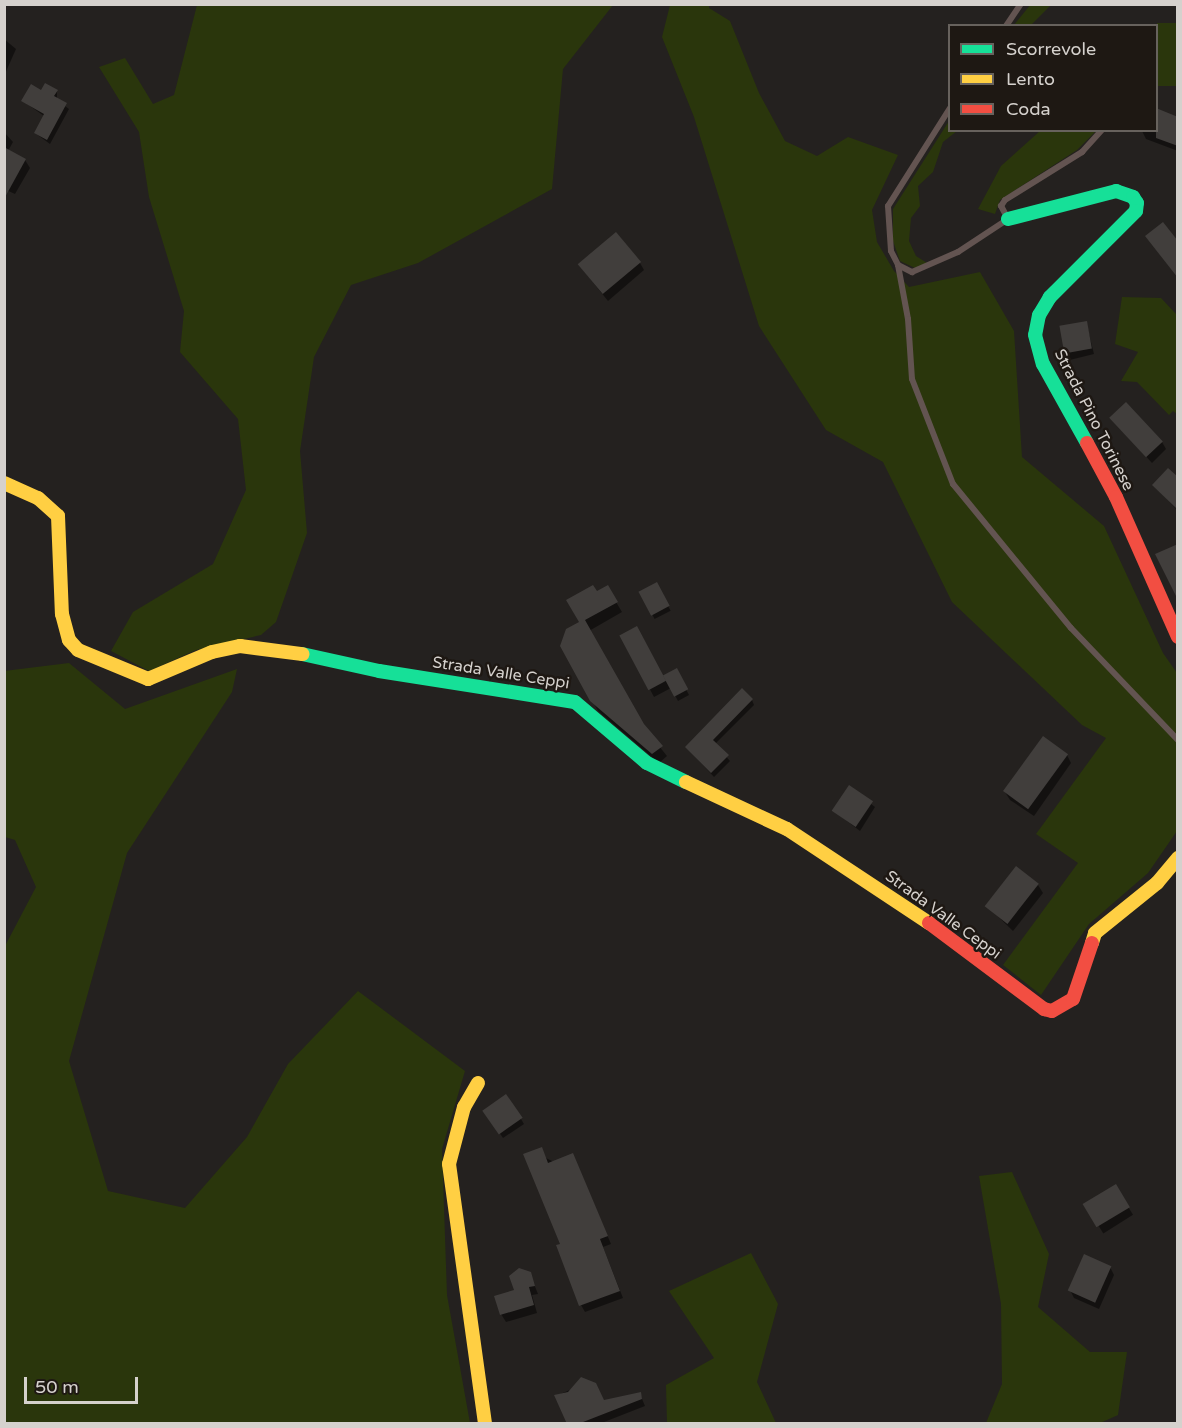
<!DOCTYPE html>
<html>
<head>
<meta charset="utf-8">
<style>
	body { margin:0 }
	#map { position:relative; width:1182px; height:1428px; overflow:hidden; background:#24211f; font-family:"Varela Round",sans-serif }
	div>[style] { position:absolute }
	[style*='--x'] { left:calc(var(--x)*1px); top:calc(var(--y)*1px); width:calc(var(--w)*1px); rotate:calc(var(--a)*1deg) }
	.green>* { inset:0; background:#2a360c; transform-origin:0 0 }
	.shadow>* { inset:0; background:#0007; transform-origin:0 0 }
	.building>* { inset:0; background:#413e3c; transform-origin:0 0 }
	.lane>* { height:6px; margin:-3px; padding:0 3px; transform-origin:3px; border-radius:3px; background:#635451 }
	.fast>* { height:14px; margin:-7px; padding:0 7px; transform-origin:7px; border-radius:7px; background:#16e098 }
	.slow>* { height:14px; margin:-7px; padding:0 7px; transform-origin:7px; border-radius:7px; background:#ffcf43 }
	.jam>* { height:14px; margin:-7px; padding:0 7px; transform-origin:7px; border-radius:7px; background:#f24e42 }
	span { translate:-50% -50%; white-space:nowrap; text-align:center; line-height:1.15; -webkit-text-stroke:5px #1e1813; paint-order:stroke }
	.street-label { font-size:16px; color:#d5d1cd }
	.frame { position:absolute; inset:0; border:6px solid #d5d1cd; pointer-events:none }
	.legend { position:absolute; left:948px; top:24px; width:210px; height:108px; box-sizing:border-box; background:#1e1813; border:2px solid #67625d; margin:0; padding:8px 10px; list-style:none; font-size:18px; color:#d5d1cd }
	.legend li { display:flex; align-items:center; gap:12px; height:30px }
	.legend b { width:30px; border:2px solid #67625d }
	.scale { position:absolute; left:24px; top:1377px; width:114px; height:27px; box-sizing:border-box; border:3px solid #d5d1cd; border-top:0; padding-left:8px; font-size:18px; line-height:21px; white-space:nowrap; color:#d5d1cd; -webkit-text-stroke:4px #1e1813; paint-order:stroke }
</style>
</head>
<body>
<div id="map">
	<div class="green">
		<i style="clip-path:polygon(1031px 4px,1051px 5px,1031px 25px,1014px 25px)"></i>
		<i style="clip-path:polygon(197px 5px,613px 5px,563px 69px,552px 189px,418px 263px,351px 285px,314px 357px,300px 451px,307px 533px,276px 622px,261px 635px,196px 650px,149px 671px,111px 651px,133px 612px,213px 564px,246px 490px,238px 419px,180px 352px,184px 311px,149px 197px,139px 132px,99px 67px,125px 58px,153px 104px,174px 95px)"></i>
		<i style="clip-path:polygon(670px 5px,709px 5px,709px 8px,730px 21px,759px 93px,785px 141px,817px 156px,848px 137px,898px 155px,872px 210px,877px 242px,894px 271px,909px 287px,980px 272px,1014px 331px,1022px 457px,1104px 526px,1163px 653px,1177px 673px,1177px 831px,1148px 873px,1089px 924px,1041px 995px,1003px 965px,1078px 863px,1036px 834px,1106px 738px,1082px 725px,952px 602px,883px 462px,826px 430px,759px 326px,694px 117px,662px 37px)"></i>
		<i style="left:1177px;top:23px;width:63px;height:20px;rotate:90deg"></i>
		<i style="clip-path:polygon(949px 121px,950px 130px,957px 131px,943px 142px,933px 172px,918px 186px,920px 206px,911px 218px,909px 241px,916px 256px,927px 263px,915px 268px,900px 261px,893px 241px,893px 209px)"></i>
		<i style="clip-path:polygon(1040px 131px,1096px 131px,1077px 150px,1000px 200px,995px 214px,978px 209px,1001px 166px)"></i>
		<i style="clip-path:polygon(1122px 297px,1161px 298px,1177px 315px,1177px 414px,1173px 411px,1169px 415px,1137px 382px,1121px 381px,1138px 352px,1115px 344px)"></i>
		<i style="clip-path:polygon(69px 663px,125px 709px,237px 669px,232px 692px,127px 853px,69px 1061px,108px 1191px,185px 1208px,247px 1137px,288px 1064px,358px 991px,465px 1071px,442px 1149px,447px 1295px,470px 1423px,5px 1423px,5px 946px,36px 887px,15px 840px,5px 837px,4px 671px)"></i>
		<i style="clip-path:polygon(1012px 1172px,1049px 1254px,1038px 1307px,1090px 1352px,1127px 1352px,1118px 1415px,1100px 1423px,986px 1423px,1002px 1384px,1001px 1304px,979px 1176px)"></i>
		<i style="clip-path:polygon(751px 1253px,778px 1304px,757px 1382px,776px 1423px,667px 1423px,666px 1385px,714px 1358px,669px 1291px)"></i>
	</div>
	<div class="shadow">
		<i style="clip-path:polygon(4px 39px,16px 49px,4px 76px)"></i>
		<i style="clip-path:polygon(57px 91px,57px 100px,69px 109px,50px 144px,35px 133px,44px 116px,23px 101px,42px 92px)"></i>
		<i style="clip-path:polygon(1178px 118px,1178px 151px,1146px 139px,1142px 131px,1156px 130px)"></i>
		<i style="clip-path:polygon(4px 132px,13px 142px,8px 151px,25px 160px,30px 168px,15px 194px,4px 189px)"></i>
		<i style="clip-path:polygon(640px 263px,644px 270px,608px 301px,579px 265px)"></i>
		<i style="left:1086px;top:322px;width:33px;height:26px;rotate:76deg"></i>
		<i style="clip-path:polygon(1111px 418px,1162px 442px,1166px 449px,1152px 463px)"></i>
		<i style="clip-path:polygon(1178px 479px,1178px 511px,1154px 485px)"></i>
		<i style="left:657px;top:584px;width:30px;height:18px;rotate:63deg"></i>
		<i style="clip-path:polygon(607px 587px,622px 612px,589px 631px,643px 726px,667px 756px,659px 763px,598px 711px,562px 646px,581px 622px,596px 593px)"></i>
		<i style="clip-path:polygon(621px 635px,662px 677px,676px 670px,689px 695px,678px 701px,671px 688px,654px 697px)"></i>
		<i style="clip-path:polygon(752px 700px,754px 705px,715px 744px,730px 761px,714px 777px,686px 747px)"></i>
		<i style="clip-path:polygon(1067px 755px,1071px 763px,1034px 816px,1010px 800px,1005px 792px)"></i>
		<i style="clip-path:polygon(849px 787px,875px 807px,860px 831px,834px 811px)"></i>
		<i style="clip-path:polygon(1038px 885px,1043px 893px,1013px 931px,987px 906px)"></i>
		<i style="clip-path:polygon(488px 1116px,521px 1119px,524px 1124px,503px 1138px)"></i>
		<i style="clip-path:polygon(546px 1158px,554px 1162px,576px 1162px,611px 1244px,603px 1247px,623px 1298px,585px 1312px,581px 1305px,562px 1245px)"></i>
		<i style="left:1115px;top:1186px;width:34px;height:35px;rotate:58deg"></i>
		<i style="clip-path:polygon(1110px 1267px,1114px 1275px,1099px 1309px,1074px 1298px,1070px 1290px)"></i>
		<i style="clip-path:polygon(530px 1274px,538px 1294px,532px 1295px,537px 1313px,506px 1322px,501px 1314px)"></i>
		<i style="clip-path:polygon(572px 1389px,604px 1401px,640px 1394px,645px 1406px,599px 1424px,569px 1424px,556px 1396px)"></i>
	</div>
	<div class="building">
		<i style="clip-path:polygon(45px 83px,58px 90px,54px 96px,67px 103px,47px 140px,34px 133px,44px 114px,21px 101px,31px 84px,41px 90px)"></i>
		<i style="clip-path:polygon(1156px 108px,1178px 117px,1178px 146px,1156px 138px)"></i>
		<i style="clip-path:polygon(4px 147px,26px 159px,4px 199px)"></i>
		<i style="clip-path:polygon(1163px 222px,1178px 241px,1178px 278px,1145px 236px)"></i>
		<i style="left:616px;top:232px;width:39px;height:50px;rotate:50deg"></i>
		<i style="left:1087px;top:321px;width:28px;height:28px;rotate:80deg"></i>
		<i style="left:1126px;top:402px;width:54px;height:23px;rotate:47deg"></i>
		<i style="clip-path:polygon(1168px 468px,1178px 477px,1178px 510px,1152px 485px)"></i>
		<i style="clip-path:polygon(1178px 544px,1178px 600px,1155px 554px)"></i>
		<i style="left:657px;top:582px;width:27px;height:21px;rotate:62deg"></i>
		<i style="clip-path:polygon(593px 585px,597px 591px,608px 585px,618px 602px,585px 620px,644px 724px,663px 746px,652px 754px,590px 701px,560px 646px,566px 629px,579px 622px,566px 600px)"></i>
		<i style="left:637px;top:626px;width:62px;height:20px;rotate:62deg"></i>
		<i style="left:677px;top:668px;width:24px;height:16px;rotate:62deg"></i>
		<i style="clip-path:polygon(742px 688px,753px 699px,713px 740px,729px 755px,711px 773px,685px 747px)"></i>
		<i style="left:1043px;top:736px;width:31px;height:68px;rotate:36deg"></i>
		<i style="left:849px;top:785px;width:29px;height:31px;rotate:34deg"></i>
		<i style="left:1016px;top:866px;width:29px;height:51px;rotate:38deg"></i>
		<i style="left:506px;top:1094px;width:29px;height:29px;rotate:55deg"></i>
		<i style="clip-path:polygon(542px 1147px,548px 1163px,573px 1153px,608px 1236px,600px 1239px,620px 1291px,579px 1306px,556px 1245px,560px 1244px,523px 1154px)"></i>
		<i style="left:1116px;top:1184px;width:27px;height:39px;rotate:59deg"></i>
		<i style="left:1084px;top:1254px;width:30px;height:40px;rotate:24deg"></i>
		<i style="clip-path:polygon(519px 1268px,531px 1272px,535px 1286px,529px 1287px,534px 1305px,500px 1315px,494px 1296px,514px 1290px,509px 1276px)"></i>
		<i style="clip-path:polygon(581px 1377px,596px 1383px,604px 1400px,641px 1392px,642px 1399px,578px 1424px,567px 1424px,554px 1395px,568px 1392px)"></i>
	</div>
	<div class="lane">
		<i style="--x:1006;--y:26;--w:27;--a:-56"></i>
		<i style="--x:950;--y:108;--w:116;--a:122.3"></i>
		<i style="--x:888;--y:206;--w:45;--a:86.2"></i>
		<i style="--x:891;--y:251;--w:16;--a:63"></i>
		<i style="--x:898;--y:265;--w:16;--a:27"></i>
		<i style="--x:912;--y:272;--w:50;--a:-23.5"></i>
		<i style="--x:958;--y:252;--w:60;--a:-33.4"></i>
		<i style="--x:1008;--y:219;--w:15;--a:-118"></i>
		<i style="--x:1001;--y:206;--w:7;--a:-56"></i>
		<i style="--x:1005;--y:200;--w:91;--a:-31.9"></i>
		<i style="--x:1082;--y:152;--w:30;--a:-48"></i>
		<i style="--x:898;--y:265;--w:55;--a:79.5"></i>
		<i style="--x:908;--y:319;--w:60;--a:86.2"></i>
		<i style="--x:912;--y:379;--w:113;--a:68.7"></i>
		<i style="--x:953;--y:484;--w:186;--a:50.7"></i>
		<i style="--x:1071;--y:628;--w:155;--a:46.3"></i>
	</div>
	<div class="fast">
		<i style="--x:1008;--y:219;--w:112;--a:-14.5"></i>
		<i style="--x:1116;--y:191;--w:18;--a:19"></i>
		<i style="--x:1133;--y:197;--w:7;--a:56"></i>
		<i style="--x:1137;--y:203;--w:8;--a:97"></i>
		<i style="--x:1136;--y:211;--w:122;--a:135"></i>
		<i style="--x:1050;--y:297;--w:21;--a:121"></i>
		<i style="--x:1039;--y:315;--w:20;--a:101"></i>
		<i style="--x:1035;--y:335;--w:30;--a:75"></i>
		<i style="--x:1043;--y:364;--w:90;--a:60.9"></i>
		<i style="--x:302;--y:654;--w:79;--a:12.4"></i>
		<i style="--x:379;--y:671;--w:198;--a:9"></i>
		<i style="--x:575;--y:702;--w:94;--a:40.3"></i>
		<i style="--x:647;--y:763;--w:43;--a:26"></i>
	</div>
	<div class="slow">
		<i style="--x:4;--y:483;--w:37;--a:24"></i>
		<i style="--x:38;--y:498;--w:27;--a:42"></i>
		<i style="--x:58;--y:516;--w:98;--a:87.7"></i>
		<i style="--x:62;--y:614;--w:27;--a:75"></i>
		<i style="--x:69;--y:640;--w:13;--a:48"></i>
		<i style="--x:78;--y:650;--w:76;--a:22.5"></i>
		<i style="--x:148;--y:679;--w:69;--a:-22.9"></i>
		<i style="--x:212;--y:652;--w:29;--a:-12"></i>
		<i style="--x:240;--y:646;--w:63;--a:7.4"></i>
		<i style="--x:686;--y:782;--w:111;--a:25"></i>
		<i style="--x:787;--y:829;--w:170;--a:33.5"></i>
		<i style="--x:1092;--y:943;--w:10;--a:-73"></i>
		<i style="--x:1095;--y:933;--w:80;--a:-38.9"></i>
		<i style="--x:1157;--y:883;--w:33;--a:-50"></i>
		<i style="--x:478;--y:1083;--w:28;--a:120"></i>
		<i style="--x:464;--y:1107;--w:59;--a:104.7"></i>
		<i style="--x:449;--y:1164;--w:262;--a:82.1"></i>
	</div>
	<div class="jam">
		<i style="--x:1087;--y:443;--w:61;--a:61.8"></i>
		<i style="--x:1116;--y:497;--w:153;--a:66.1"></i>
		<i style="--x:929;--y:923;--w:144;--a:36.8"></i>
		<i style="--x:1044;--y:1009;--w:8;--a:14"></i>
		<i style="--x:1052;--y:1011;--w:24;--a:-30"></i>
		<i style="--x:1073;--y:999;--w:59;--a:-71.3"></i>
	</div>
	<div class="street-label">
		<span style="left:1094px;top:420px;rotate:63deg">Strada Pino Torinese</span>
		<span style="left:501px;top:673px;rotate:9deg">Strada Valle Ceppi</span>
		<span style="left:943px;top:915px;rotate:36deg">Strada Valle Ceppi</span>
	</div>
	<div class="frame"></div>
	<ul class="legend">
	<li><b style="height:8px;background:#16e098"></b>Scorrevole</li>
	<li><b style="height:8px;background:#ffcf43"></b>Lento</li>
	<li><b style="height:8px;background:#f24e42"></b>Coda</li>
	</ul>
	<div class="scale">50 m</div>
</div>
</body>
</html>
